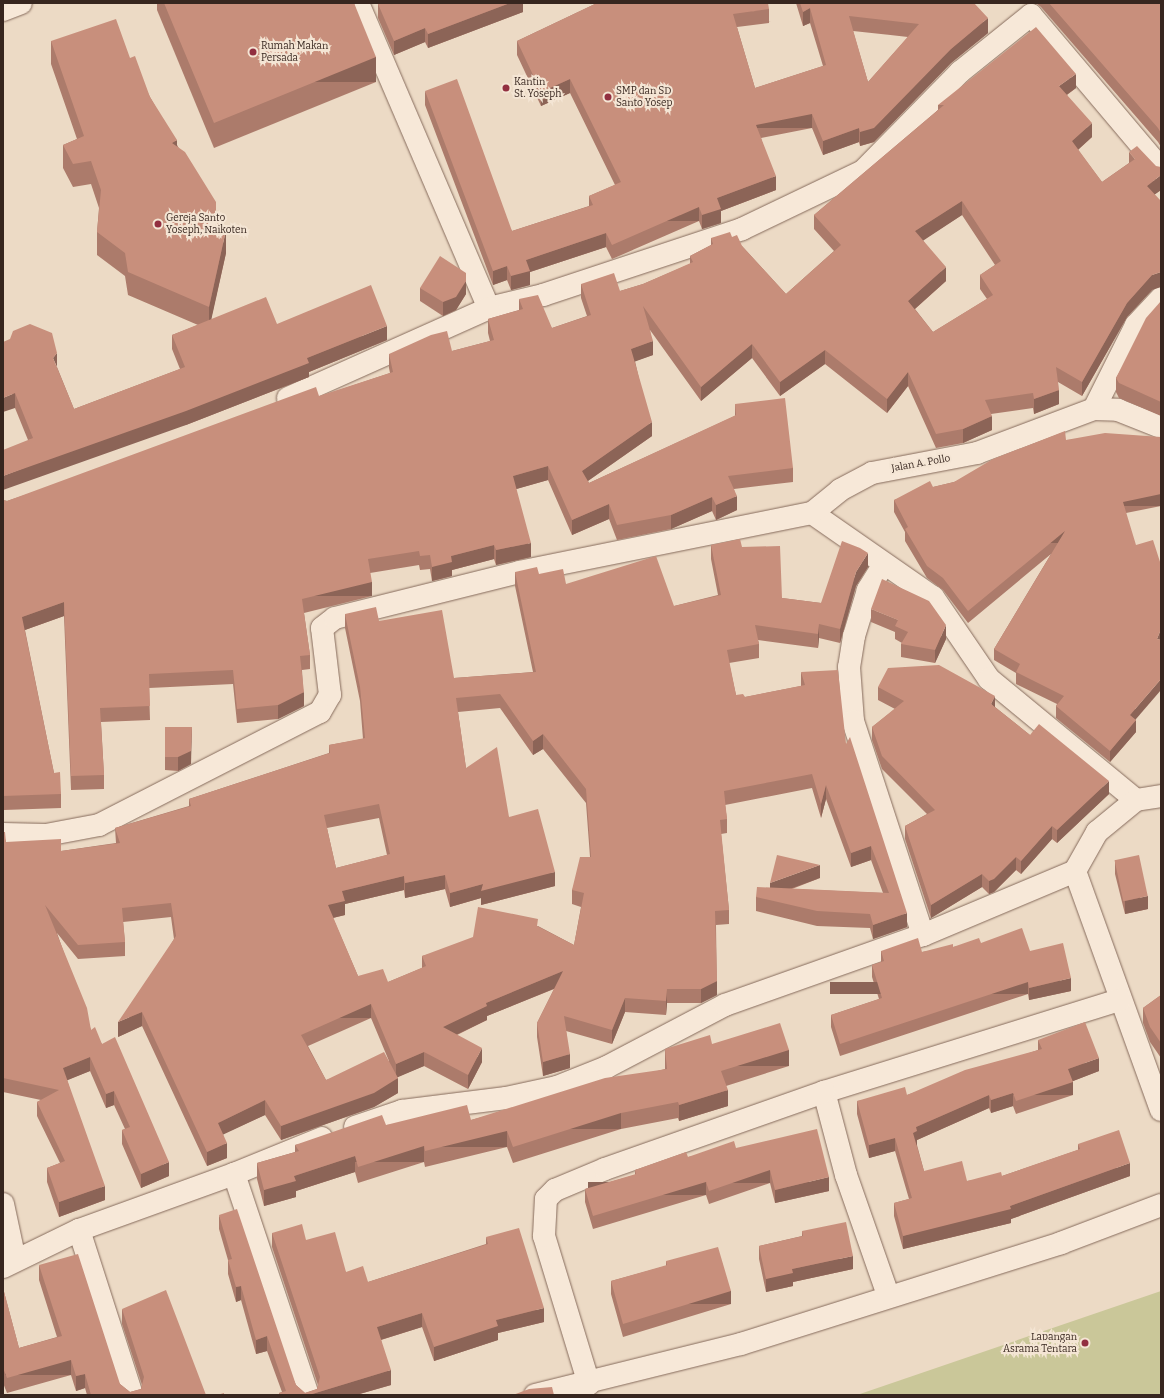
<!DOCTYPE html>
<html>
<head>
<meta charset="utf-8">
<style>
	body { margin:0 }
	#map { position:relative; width:1164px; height:1398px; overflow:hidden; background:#ecdac5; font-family:Bitter,serif }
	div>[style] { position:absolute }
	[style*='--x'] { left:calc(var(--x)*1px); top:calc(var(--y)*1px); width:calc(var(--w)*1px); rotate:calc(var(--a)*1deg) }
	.green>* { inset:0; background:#cac799 }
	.roads { filter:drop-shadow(0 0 1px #866b5c) drop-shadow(0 0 1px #866b5c) }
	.minor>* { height:22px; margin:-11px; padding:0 11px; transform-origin:11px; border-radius:11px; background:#f7e8d8 }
	.secondary>* { height:22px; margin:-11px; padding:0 11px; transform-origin:11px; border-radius:11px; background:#f7e8d8 }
	.wall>* { inset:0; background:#ac7b6b }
	.shaded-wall>* { inset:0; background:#8c6457; transform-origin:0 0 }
	.building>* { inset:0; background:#c88f7c; transform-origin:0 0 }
	.dots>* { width:11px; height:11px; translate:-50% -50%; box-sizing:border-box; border:2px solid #f4e5d4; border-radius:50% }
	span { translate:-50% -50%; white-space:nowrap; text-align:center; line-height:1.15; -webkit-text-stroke:4px #f4e5d4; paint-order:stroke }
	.poi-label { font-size:10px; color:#37261f }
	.left { translate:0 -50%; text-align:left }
	.right { translate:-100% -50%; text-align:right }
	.street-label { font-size:10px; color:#37261f }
	.frame { position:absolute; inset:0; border:4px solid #37261f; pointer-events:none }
</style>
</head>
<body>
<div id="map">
	<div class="green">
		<i style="clip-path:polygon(1161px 1291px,1161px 1395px,857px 1395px)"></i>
	</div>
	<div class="roads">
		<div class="minor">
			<i style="--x:358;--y:3;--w:332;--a:66.8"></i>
			<i style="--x:489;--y:308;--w:56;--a:-13.5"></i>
			<i style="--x:543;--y:295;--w:210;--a:-18.3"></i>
			<i style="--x:742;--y:229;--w:134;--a:-25.6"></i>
			<i style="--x:863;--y:171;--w:139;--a:-45.6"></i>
			<i style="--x:960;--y:72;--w:91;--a:-38.8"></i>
			<i style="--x:1031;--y:15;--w:202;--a:49.8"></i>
			<i style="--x:288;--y:398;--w:220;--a:-24.1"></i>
			<i style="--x:1094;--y:409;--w:94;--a:-63.4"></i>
			<i style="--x:1136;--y:325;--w:37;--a:-47"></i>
			<i style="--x:812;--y:513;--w:147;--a:34.8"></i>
			<i style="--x:933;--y:597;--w:99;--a:55.7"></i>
			<i style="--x:989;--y:679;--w:190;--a:39.5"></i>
			<i style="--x:884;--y:564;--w:31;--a:122"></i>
			<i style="--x:868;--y:590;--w:48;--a:106.9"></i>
			<i style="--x:854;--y:636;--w:31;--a:99"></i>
			<i style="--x:849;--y:667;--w:54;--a:85.8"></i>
			<i style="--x:853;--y:721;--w:225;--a:71.9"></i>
			<i style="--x:3;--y:834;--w:43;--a:1.3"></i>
			<i style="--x:46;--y:835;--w:54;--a:-10.7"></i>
			<i style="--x:99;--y:825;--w:248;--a:-27.1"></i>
			<i style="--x:320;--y:712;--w:20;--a:-60"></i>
			<i style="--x:330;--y:695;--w:67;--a:-96.8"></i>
			<i style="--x:322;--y:628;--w:16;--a:-38"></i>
			<i style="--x:335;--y:618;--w:190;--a:-14"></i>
			<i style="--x:519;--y:572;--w:299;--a:-11.4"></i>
			<i style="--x:812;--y:513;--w:36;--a:-39"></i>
			<i style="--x:840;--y:490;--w:36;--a:-28"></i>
			<i style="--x:872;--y:473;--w:107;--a:-10.8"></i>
			<i style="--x:977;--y:453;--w:125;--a:-20.6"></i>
			<i style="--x:1094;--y:409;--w:24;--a:2"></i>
			<i style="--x:1118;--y:410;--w:46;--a:21.6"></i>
			<i style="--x:1075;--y:871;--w:254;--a:70.2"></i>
			<i style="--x:355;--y:1127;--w:50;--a:-18.8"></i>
			<i style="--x:402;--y:1111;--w:105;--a:-7.1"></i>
			<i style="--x:506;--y:1098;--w:52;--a:-12.2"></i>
			<i style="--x:557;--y:1087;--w:54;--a:-21.8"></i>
			<i style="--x:607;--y:1067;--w:133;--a:-27.7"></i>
			<i style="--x:725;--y:1005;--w:210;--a:-19.5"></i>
			<i style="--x:923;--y:935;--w:165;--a:-22.8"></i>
			<i style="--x:1075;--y:871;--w:45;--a:-60.6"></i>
			<i style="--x:1097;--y:832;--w:50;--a:-39.4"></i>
			<i style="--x:1136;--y:800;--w:25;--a:-9"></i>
			<i style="--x:234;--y:1174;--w:233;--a:71.5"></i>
			<i style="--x:3;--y:1204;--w:57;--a:77.9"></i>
			<i style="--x:79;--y:1230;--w:173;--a:72.2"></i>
			<i style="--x:3;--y:1267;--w:85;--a:-26"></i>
			<i style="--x:79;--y:1230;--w:165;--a:-19.9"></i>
			<i style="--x:234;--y:1174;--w:95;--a:-22.2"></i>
			<i style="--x:888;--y:1295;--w:127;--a:-109.3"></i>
			<i style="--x:846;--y:1175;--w:86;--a:-104.8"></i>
			<i style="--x:824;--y:1092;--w:310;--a:-17.3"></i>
			<i style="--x:589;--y:1384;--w:155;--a:-106.9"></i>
			<i style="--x:544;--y:1236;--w:37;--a:-87"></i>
			<i style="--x:546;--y:1199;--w:13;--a:-45"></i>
			<i style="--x:555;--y:1190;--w:54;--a:-22.8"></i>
			<i style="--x:605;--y:1169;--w:232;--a:-19.4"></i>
			<i style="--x:535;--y:1395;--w:212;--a:-13.9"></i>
			<i style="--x:741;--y:1344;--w:336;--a:-17.5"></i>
			<i style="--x:1061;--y:1243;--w:107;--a:-20.8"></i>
		</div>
		<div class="secondary">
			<i style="--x:3;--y:10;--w:19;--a:-21"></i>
		</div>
	</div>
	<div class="wall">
		<i style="clip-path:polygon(157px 3px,354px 3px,376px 82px,214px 148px,157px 10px)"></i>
		<i style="clip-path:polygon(379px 3px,526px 3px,523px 4px,523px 12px,428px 48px,425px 42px,394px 55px,378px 18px,378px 4px)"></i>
		<i style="clip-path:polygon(evenodd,597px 3px,769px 9px,769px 23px,737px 27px,755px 88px,823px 66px,810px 23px,803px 26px,796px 3px,974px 3px,988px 33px,951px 63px,874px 142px,860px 146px,859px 142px,823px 155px,812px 128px,761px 138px,776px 190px,721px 211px,721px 223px,702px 229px,699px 221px,612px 259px,606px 247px,530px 272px,530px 285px,511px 290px,507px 280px,493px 285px,425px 105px,425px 91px,512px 231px,589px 206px,589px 196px,615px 185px,570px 93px,541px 106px,517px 55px,517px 41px,597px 3px,853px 31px,908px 37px,868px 82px,853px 31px)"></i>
		<i style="clip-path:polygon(1036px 3px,1161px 3px,1161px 147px,1158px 142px,1041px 7px)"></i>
		<i style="clip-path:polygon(51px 41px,130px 58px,150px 97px,216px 214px,226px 253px,211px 319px,277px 324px,387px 340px,309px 372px,309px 377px,186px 425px,28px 440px,15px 408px,3px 342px,57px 367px,74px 409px,180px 369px,172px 349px,172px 335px,198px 325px,128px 295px,125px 276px,97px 255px,97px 232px,99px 208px,91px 184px,73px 187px,63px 168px,63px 145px,77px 139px,51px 64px)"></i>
		<i style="clip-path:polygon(evenodd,1076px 88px,1067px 95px,1092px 137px,1078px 150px,1102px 182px,1129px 163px,1129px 152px,1161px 190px,1155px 194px,1152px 290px,1127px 317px,1082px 396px,1058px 382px,1059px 404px,1034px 414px,1033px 408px,991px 414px,992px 430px,963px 443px,936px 448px,908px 386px,887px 413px,825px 364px,780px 396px,752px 358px,701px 401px,650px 330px,653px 355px,635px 361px,652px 436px,588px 481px,589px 483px,735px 416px,735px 404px,793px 468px,793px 482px,734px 489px,737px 510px,716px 520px,712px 511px,671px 529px,617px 540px,609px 519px,572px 535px,548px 480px,516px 489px,531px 557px,496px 565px,494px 559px,452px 570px,452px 576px,432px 581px,430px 569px,420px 570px,419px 565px,370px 573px,372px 596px,304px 613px,310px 655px,310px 669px,302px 670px,304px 706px,278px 719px,237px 723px,233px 684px,149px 688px,150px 720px,101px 722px,104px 775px,104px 789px,71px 790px,64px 616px,25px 630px,54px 773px,61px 794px,61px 808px,4px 810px,4px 822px,3px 822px,3px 500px,7px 501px,390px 373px,389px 368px,389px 354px,452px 351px,490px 341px,488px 333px,488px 319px,519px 310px,519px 299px,552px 328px,587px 316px,581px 298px,581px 284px,620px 291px,643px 284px,690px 264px,690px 256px,711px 245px,711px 238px,732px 237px,742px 246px,786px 294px,834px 251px,814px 229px,814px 215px,938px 110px,938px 105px,1076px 88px,962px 215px,995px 265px,980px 275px,980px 289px,987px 299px,933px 332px,915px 309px,946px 281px,923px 240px,962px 215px)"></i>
		<i style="clip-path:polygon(420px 288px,466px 294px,456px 310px,443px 316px,420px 301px)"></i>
		<i style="clip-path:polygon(1161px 301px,1161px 416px,1119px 398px,1116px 392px,1116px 378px)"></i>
		<i style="clip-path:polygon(1161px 437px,1161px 506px,1126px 513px,1136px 732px,1110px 762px,1056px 718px,1056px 706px,1057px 704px,1016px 684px,1016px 673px,994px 660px,994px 649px,1051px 554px,968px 623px,943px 590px,927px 578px,905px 541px,905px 532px,894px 512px,894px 500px,933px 487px,954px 482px,1066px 440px)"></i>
		<i style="clip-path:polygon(evenodd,711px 545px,742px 547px,782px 598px,821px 603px,868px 567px,856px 586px,840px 643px,819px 638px,818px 648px,758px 640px,759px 644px,759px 658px,729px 663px,736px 695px,745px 697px,801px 686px,801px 672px,846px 744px,907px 927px,873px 939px,870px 928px,817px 926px,756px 911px,756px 897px,770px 888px,820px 878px,792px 889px,883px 893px,871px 860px,851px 867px,826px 799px,821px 818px,812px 788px,725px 805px,727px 819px,727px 833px,721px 834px,729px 910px,729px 924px,716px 925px,717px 995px,701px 1003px,667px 1003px,666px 1015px,625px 1012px,612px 1044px,566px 1031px,570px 1068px,543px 1076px,537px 1037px,537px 1023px,554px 989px,487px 1016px,487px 1020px,457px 1035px,482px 1062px,468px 1089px,424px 1066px,397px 1077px,398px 1093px,374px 1107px,281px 1140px,265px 1115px,223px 1134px,227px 1158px,207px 1166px,142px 1026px,118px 1037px,174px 939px,171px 917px,123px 922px,125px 942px,125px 956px,78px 959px,57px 933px,91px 1030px,102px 1044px,169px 1176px,141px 1188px,122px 1144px,122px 1130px,125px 1129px,114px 1105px,106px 1108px,90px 1071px,67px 1080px,105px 1200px,59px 1217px,47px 1182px,47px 1168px,60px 1163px,37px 1116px,37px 1102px,41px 1100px,3px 1092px,3px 832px,6px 842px,61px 851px,116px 843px,115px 828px,189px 806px,189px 799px,329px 753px,329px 745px,363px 739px,360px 701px,345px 628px,345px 614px,379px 621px,454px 678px,533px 672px,515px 586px,515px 572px,539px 574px,566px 584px,674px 606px,718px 595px,711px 559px,711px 545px,500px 708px,533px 755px,543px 749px,586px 803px,590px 857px,572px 890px,572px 904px,581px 907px,574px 945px,538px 926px,422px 956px,422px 968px,388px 982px,358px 976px,333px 918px,345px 915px,345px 904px,404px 890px,405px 898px,445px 889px,450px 907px,481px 898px,481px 905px,555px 886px,509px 817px,466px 768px,458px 712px,500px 708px,711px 545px,379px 818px,387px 855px,336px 868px,327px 828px,379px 818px,711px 545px,371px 1018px,389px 1061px,326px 1080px,308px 1046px,371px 1018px)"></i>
		<i style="clip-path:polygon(871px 609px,946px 639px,935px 663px,901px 657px,901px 644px,902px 643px,895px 639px,895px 632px,871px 622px)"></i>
		<i style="clip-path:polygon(878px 687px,995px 707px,1030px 735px,1109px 794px,1057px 843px,1052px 839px,1021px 874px,1016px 870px,994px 892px,989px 894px,982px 887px,931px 918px,905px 839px,905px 826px,927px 814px,882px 769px,872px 740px,872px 727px,895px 709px,878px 700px)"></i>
		<i style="clip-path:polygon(165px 727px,191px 764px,178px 771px,165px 770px)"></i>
		<i style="clip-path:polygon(1115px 860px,1148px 909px,1125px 914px,1115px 874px)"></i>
		<i style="clip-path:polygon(981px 943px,1030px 951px,1071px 991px,1029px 1000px,1028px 994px,840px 1056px,831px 1027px,831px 1015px,879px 999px,872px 977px,872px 965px,881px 962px,881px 951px,922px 952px,953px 947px)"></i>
		<i style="clip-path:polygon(1161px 995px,1161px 1058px,1150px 1042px,1143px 1023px,1143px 1008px)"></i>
		<i style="clip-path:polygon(1038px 1040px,1099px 1071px,1073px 1081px,1073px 1095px,1016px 1114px,1013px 1106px,991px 1113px,989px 1108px,917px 1140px,917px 1145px,924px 1171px,967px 1181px,1002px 1176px,1078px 1150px,1078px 1144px,1130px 1176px,1011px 1219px,1011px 1223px,903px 1249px,894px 1216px,894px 1203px,909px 1199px,895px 1151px,869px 1158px,857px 1114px,857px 1101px,907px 1095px,1038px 1050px)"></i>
		<i style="clip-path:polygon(712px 1044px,789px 1066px,726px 1086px,728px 1106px,679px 1121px,678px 1118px,621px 1129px,513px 1163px,507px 1147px,425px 1167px,424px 1162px,358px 1183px,355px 1172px,296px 1191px,296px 1197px,264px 1206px,257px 1179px,257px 1163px,295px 1152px,295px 1145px,386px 1125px,471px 1120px,665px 1069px,665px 1049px)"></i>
		<i style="clip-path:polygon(736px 1148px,829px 1191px,775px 1203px,770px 1183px,709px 1204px,706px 1195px,593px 1229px,585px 1202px,585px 1189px,635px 1175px,635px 1170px,688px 1157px)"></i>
		<i style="clip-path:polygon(219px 1215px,296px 1385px,305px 1393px,317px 1389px,318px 1385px,272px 1247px,272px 1233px,306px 1240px,346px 1272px,368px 1282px,486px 1244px,486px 1237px,544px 1322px,498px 1333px,498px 1340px,434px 1361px,422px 1327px,381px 1340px,391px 1385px,356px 1395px,279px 1395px,279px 1393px,282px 1392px,267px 1351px,256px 1354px,241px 1300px,236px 1302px,228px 1274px,228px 1260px,219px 1229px)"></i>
		<i style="clip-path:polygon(802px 1231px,853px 1269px,793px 1282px,793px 1286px,766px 1292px,759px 1259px,759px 1246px,802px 1236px)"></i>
		<i style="clip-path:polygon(666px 1261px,731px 1304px,623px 1337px,611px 1294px,611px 1281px,666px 1266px)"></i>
		<i style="clip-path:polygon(39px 1265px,120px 1384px,130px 1392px,141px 1389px,142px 1385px,122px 1324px,122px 1309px,206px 1395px,87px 1395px,85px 1388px,76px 1391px,71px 1375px,7px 1393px,3px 1383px,3px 1288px,19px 1348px,57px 1337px,39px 1280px)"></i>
	</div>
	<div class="shaded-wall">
		<i style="clip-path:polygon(510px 3px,526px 3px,523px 4px,523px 12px,428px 48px,428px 34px)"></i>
		<i style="clip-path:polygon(810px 8px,810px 23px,803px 26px,803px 12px)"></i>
		<i style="clip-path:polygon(988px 18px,988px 33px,951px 63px,874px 142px,860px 146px,860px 132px,951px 49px)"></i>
		<i style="clip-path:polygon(425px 28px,425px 42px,394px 55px,394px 41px)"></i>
		<i style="left:376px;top:57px;width:25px;height:175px;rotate:90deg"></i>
		<i style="clip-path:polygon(1076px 74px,1076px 88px,1059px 100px,1059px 86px)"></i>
		<i style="clip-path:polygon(570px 79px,570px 93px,541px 106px,541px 92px)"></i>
		<i style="left:812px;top:114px;width:14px;height:57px;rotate:90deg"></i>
		<i style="clip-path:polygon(1092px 123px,1092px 137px,1072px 155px,1072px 141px)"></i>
		<i style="clip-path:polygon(859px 128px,859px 142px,823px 155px,823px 141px)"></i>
		<i style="clip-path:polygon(177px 140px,177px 163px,172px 143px)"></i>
		<i style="clip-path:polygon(1161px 175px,1161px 190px,1147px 200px,1147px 186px)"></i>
		<i style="clip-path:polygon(776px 176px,776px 190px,721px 211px,721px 223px,702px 229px,702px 215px,717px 198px)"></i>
		<i style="clip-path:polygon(962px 201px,962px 215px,915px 246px,915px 231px)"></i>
		<i style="left:699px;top:207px;width:14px;height:95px;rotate:90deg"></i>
		<i style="clip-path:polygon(226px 230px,226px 253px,209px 330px,209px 307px)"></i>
		<i style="clip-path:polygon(606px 233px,606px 247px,530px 272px,530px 285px,511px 290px,511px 276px,526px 260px)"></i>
		<i style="clip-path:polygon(507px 266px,507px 280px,493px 285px,493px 271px)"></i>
		<i style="clip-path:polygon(946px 267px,946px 281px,908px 315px,908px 301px)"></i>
		<i style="clip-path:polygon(1161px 272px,1161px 287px,1152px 290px,1127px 317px,1082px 396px,1082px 382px,1127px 303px,1152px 275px)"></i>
		<i style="clip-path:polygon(466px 281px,466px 294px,456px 310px,443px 316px,443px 302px)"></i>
		<i style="clip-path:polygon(387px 326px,387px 340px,309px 372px,309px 377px,186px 425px,3px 490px,3px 476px,307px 358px)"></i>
		<i style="clip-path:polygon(653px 341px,653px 355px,631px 363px,631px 349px)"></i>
		<i style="clip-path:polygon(752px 344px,752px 358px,701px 401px,701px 387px)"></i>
		<i style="clip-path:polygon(825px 350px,825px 364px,780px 396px,780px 382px)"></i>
		<i style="clip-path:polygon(57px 353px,57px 367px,53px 358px)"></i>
		<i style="clip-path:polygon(908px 372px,908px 386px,887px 413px,887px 399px)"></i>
		<i style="clip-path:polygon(1059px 390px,1059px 404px,1034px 414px,1034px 399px)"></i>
		<i style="clip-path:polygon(15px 393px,15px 408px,3px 412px,3px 398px)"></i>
		<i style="clip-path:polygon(992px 416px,992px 430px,963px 443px,963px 429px)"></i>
		<i style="clip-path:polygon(652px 422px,652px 436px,582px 485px,582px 471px)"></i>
		<i style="clip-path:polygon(548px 466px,548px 480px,513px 490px,513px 476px)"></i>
		<i style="left:1161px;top:494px;width:12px;height:39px;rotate:90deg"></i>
		<i style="clip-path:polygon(737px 496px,737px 510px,716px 520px,716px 505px)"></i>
		<i style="clip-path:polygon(712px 497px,712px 511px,671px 529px,671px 515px)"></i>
		<i style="clip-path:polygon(609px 504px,609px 519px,572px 535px,572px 520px)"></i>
		<i style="left:1065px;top:531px;width:12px;height:126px;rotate:90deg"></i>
		<i style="clip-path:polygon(531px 543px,531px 557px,496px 565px,496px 550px)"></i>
		<i style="clip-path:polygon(494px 545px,494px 559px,452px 570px,452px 576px,432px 581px,432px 567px,451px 556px)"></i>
		<i style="clip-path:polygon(868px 553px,868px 567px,856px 586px,840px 643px,840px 629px,856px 572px)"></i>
		<i style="left:372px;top:582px;width:14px;height:72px;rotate:90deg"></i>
		<i style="clip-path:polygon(64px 602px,64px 616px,22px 631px,22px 617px)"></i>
		<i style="clip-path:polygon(819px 624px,819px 638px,818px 648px,818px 634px)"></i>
		<i style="clip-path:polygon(946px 625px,946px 639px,935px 663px,935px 650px)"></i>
		<i style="clip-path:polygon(1161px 629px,1161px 640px,1157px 639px)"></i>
		<i style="clip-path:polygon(1161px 679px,1161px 690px,1130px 726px,1130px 715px)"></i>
		<i style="clip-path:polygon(304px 692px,304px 706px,278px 719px,278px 705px)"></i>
		<i style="clip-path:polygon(995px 696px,995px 709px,991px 704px)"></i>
		<i style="clip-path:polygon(1136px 720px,1136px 732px,1110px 762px,1110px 751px)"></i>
		<i style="clip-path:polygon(192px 727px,191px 764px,178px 771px,178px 757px)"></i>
		<i style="clip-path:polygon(543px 734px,543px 749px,533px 755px,533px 741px)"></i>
		<i style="clip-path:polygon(1109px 781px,1109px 794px,1057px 843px,1057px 830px)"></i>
		<i style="clip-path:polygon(826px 785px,826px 799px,821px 818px,821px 804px)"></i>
		<i style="left:4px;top:807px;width:15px;height:1px;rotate:90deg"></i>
		<i style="clip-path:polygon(1052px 826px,1052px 839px,1021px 874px,1021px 861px)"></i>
		<i style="clip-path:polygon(871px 846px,871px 860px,851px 867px,851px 853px)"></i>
		<i style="clip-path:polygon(1016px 857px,1016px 870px,994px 892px,989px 894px,989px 881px)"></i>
		<i style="clip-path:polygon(820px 865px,820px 878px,770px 896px,770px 883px)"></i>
		<i style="clip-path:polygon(555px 872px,555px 886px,481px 905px,481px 898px,450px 907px,450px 893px,483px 884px)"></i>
		<i style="clip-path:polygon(982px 874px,982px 887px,931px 918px,931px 905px)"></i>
		<i style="clip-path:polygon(445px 875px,445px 889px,405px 898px,405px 883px)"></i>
		<i style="clip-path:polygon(404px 876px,404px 890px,345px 904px,345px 915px,328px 919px,328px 905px,342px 891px)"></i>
		<i style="clip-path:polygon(1148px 896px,1148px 909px,1125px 914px,1125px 901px)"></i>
		<i style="clip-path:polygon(907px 913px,907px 927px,873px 939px,873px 925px)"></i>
		<i style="clip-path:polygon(563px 971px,563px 985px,487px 1016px,487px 1020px,443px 1041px,443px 1027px,486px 1003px)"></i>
		<i style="clip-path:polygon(1071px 978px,1071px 991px,1029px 1000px,1029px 988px)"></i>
		<i style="clip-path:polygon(717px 981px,717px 995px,701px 1003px,701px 989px)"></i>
		<i style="left:1028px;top:982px;width:12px;height:198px;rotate:90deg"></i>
		<i style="clip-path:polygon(667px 989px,667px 1003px,666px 1015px,666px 1001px)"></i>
		<i style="clip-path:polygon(625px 998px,625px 1012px,612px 1044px,612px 1030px)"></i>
		<i style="left:371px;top:1004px;width:14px;height:77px;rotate:90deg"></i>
		<i style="clip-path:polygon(142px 1012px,142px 1026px,118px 1037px,118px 1022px)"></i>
		<i style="clip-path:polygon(482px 1048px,482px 1062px,468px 1089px,468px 1075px)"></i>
		<i style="left:789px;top:1050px;width:16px;height:71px;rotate:90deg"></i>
		<i style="clip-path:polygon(424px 1052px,424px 1066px,396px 1078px,396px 1064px)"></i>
		<i style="clip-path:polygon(570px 1054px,570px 1068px,543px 1076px,543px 1062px)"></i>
		<i style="clip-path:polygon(90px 1057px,90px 1071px,63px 1082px,63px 1068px)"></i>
		<i style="clip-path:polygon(1099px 1058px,1099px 1071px,1068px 1083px,1068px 1069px)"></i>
		<i style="clip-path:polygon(398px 1078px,398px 1093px,374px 1107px,281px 1140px,281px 1126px)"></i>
		<i style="left:1073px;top:1082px;width:13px;height:60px;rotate:90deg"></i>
		<i style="clip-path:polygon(728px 1090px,728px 1106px,679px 1121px,679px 1105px)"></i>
		<i style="clip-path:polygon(114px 1091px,114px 1105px,106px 1108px,106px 1094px)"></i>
		<i style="clip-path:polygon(1013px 1093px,1013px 1106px,991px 1113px,991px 1100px)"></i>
		<i style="clip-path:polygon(989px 1095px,989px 1108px,917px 1140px,917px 1145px,913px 1146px,913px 1133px,916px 1127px)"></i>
		<i style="clip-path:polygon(265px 1100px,265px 1115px,218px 1137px,218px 1123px)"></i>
		<i style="left:621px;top:1113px;width:16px;height:113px;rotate:90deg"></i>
		<i style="left:507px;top:1131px;width:16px;height:84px;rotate:90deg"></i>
		<i style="clip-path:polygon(895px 1138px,895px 1151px,869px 1158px,869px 1145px)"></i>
		<i style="clip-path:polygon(227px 1143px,227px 1158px,207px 1166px,207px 1152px)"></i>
		<i style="left:424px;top:1146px;width:16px;height:69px;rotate:90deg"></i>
		<i style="clip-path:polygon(355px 1156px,355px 1172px,296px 1191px,296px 1197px,264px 1206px,264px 1190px,294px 1176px)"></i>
		<i style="clip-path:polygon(169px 1162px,169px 1176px,141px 1188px,141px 1174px)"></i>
		<i style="clip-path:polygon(1130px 1163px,1130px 1176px,1011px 1219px,1011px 1223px,903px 1249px,903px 1236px,1010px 1206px)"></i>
		<i style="left:770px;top:1170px;width:13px;height:65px;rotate:90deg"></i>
		<i style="clip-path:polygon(829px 1177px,829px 1191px,775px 1203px,775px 1190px)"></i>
		<i style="left:706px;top:1182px;width:13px;height:118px;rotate:90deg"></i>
		<i style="clip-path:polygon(105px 1186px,105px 1200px,59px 1217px,59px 1202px)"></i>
		<i style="clip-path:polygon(853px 1256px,853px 1269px,793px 1282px,793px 1286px,766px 1292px,766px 1279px,792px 1269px)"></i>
		<i style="clip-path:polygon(241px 1286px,241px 1300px,236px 1302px,236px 1287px)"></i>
		<i style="left:731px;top:1291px;width:13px;height:113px;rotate:90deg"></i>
		<i style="clip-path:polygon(544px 1308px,544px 1322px,498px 1333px,498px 1340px,434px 1361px,434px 1347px,496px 1320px)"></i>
		<i style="clip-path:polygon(422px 1313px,422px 1327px,377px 1341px,377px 1327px)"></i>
		<i style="clip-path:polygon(267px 1336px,267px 1351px,256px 1354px,256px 1340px)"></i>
		<i style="left:71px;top:1360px;width:15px;height:66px;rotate:90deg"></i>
		<i style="clip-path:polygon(391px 1370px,391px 1385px,356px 1395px,309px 1395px)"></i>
		<i style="clip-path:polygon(85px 1374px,85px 1388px,76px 1391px,76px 1376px)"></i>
	</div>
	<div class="building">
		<i style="clip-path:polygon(164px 3px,354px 3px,376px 57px,214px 123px)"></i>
		<i style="clip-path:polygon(379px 3px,510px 3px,428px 34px,425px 28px,394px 41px,378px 4px)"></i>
		<i style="clip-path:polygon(evenodd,597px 3px,768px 3px,769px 9px,733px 14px,755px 88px,826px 65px,810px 8px,803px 12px,800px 3px,974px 3px,988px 18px,951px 49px,874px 128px,860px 132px,859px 128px,823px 141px,812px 114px,756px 125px,776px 176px,717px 198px,721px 209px,702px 215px,699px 207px,612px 245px,606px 233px,526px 260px,530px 271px,511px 276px,507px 266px,493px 271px,425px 91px,457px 79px,512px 231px,593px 205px,589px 196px,621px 182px,570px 79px,541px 92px,517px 41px,597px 3px,849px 16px,919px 24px,868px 82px,849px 16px)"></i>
		<i style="clip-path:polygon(1049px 3px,1161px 3px,1161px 133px,1158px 128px)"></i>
		<i style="clip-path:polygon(116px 19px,130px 58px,135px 56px,150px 97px,177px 140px,172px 143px,185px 152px,216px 202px,216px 213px,226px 230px,209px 307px,128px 272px,125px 253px,97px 232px,101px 190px,91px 161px,73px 164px,63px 145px,84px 136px,51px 41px)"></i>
		<i style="clip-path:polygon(evenodd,1036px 27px,1076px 74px,1059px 86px,1092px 123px,1072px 141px,1102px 182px,1135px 159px,1129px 152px,1137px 146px,1156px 166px,1161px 167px,1161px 175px,1147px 186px,1161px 201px,1161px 272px,1152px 275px,1127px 303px,1082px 382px,1056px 367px,1059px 390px,1034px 399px,1033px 393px,985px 400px,992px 416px,963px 429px,936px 434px,908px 372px,887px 399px,825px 350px,780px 382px,752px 344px,701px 387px,643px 306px,653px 341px,631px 349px,652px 422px,582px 471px,589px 483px,736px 415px,735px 404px,785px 398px,793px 468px,728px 476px,737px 496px,716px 505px,712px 497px,671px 515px,617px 525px,609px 504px,572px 520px,548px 466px,513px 476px,531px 543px,496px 550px,494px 545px,451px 556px,452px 562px,432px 567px,430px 555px,420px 556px,419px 551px,368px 559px,372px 582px,302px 599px,310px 655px,300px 656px,304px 692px,278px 705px,237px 709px,233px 670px,149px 674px,150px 706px,100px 708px,104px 775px,71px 776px,64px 602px,22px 617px,54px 773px,60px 772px,61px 794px,3px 796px,4px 807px,3px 808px,3px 500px,7px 501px,316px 387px,319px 396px,393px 372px,389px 354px,431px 335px,447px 331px,452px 351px,494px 340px,488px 319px,523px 309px,519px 299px,538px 295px,552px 328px,591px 315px,581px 284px,614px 273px,620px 291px,643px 284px,693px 262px,690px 256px,713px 244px,711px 238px,730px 232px,732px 237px,737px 235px,742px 246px,786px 294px,841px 245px,814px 215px,944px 105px,938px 105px,1036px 27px,962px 201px,1001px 261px,980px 275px,993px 295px,933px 332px,908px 301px,946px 267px,915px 231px,962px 201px)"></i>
		<i style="clip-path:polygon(440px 256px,466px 273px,466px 281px,456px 297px,443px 302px,420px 288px)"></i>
		<i style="clip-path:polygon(371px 285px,387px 326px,307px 358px,309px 363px,186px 411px,3px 476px,3px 450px,33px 438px,15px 393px,3px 398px,3px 342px,10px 339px,13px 331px,30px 324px,52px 333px,57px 353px,53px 358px,74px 409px,185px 367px,172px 335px,266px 297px,277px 324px)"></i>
		<i style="clip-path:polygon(1161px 301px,1161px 402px,1119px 383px,1116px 378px,1146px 318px)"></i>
		<i style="clip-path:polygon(1065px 431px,1066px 440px,1105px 433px,1161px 437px,1161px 494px,1123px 502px,1136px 545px,1153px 540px,1161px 565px,1161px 629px,1157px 639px,1161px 640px,1161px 679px,1130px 715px,1136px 720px,1110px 751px,1056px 706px,1064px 696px,1016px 672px,1020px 664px,994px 649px,1065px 531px,968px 611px,943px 578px,927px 566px,905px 529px,908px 527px,894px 500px,930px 481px,933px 487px,954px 482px,993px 459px)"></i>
		<i style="clip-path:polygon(evenodd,740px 539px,742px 547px,780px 546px,782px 598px,821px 603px,842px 541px,860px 548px,868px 553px,856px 572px,840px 629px,819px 624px,818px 634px,755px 625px,759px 644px,727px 650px,736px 695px,743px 694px,745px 697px,805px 685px,801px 672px,838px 670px,846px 744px,850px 737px,907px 913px,873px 925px,870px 914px,817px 911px,756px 897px,757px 887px,889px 893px,871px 846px,851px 853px,826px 785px,821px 804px,812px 774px,724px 791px,727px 819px,720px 820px,729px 910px,715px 911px,717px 981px,701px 989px,667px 989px,666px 1001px,625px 998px,612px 1030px,564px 1016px,570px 1054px,543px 1062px,537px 1023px,563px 971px,486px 1003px,487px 1006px,443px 1027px,482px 1048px,468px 1075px,424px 1052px,396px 1064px,371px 1004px,301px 1035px,326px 1080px,384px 1052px,398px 1078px,374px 1093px,281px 1126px,265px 1100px,218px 1123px,227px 1143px,207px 1152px,142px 1012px,118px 1022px,176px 936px,171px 903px,122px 908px,125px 942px,78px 945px,45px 905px,87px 1008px,91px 1030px,95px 1027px,102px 1044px,115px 1037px,169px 1162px,141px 1174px,122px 1130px,130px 1127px,114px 1091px,106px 1094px,90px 1057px,63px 1068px,105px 1186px,59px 1202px,47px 1168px,65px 1161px,37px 1102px,59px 1090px,3px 1078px,3px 832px,5px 832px,6px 842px,61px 839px,61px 851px,120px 843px,115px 828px,191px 806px,189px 799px,330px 753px,329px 745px,365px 738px,360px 687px,345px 614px,376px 607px,379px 621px,442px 610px,454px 678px,536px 672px,515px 572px,537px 567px,539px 574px,563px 569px,566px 584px,656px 556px,674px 606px,721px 595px,711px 545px,740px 539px,500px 694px,533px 741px,543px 734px,586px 789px,591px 857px,580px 857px,572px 890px,584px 893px,574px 945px,537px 926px,538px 919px,478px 907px,473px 937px,422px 956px,426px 966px,388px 982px,383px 969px,358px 976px,328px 905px,345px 901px,342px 891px,404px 876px,405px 883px,445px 875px,450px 893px,483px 884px,481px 891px,555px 872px,538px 809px,509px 817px,497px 747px,466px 768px,456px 698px,500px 694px,740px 539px,379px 804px,390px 854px,336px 868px,324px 815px,379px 804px)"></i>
		<i style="clip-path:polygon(882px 579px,929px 601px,946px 625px,935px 650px,901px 644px,908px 632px,895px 626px,898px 620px,871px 609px)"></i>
		<i style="clip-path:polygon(939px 665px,995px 696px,991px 704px,1030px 735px,1039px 724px,1109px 781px,1057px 830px,1052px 826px,1021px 861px,1016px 857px,994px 879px,989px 881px,982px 874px,931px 905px,905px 826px,935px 810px,882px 756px,872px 727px,904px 701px,878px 687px,888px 668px)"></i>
		<i style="clip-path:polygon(165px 727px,192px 727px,191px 751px,178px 757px,165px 757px)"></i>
		<i style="clip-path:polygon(777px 855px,820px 865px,770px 883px)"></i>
		<i style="left:1139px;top:855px;width:42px;height:25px;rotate:78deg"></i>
		<i style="clip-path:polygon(1022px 928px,1030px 951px,1063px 943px,1071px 978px,1029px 988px,1028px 982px,840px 1044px,831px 1015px,882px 998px,872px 965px,884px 961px,881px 951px,918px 938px,922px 952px,953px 944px,953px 947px,979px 938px,981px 943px)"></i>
		<i style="clip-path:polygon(1161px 995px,1161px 1043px,1150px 1027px,1143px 1008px)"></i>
		<i style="clip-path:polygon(1085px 1022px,1099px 1058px,1068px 1069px,1073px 1082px,1016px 1101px,1013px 1093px,991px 1100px,989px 1095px,916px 1127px,917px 1131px,913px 1133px,924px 1171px,962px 1161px,967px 1181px,1001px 1172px,1002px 1176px,1080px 1149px,1078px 1144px,1119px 1130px,1130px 1163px,1010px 1206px,1011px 1209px,903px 1236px,894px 1203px,912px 1198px,895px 1138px,869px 1145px,857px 1101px,905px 1087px,907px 1095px,965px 1070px,1042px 1049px,1038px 1040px)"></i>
		<i style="clip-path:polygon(780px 1023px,789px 1050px,721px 1071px,728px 1090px,679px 1105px,678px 1102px,621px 1113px,513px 1147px,507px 1131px,425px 1151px,424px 1146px,358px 1167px,355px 1156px,294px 1176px,296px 1181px,264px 1190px,257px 1163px,299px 1151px,295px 1145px,382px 1115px,386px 1125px,467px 1105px,471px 1120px,605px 1078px,667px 1069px,665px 1049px,710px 1035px,712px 1044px)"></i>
		<i style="clip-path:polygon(817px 1129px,829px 1177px,775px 1190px,770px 1170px,709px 1191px,706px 1182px,593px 1216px,585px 1189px,636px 1174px,635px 1170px,686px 1152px,688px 1157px,734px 1141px,736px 1148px)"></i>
		<i style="clip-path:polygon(237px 1209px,296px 1385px,305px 1393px,317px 1389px,320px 1377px,272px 1233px,302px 1224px,306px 1240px,335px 1232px,346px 1272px,363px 1266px,368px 1282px,488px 1244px,486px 1237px,519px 1228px,544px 1308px,496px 1320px,498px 1326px,434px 1347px,422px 1313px,377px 1327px,391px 1370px,309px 1395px,280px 1395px,279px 1393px,286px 1391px,267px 1336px,256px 1340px,241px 1286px,236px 1287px,228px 1260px,232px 1259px,219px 1215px)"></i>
		<i style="clip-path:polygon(846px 1222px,853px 1256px,792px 1269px,793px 1273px,766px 1279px,759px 1246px,803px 1236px,802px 1231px)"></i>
		<i style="clip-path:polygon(718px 1247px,731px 1291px,623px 1324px,611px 1281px,667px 1265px,666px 1261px)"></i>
		<i style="clip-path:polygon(78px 1254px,120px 1384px,130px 1392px,141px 1389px,144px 1377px,122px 1309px,166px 1290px,206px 1395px,91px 1395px,85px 1374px,76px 1376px,71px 1360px,7px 1378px,3px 1368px,3px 1288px,19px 1348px,62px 1336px,39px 1265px)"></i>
		<i style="clip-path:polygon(552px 1387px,554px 1395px,513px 1395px,529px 1389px)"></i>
		<i style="clip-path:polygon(224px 1393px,224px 1395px,217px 1395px)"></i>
	</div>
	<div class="dots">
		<i style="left:253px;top:52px;background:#922f40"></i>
		<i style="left:506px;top:88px;background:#922f40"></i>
		<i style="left:608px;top:97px;background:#922f40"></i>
		<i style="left:158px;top:224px;background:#922f40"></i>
		<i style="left:1085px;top:1343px;background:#922f40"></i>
	</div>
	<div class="poi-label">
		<span class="left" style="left:261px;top:52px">Rumah Makan<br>Persada</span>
		<span class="left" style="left:514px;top:88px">Kantin<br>St. Yoseph</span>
		<span class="left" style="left:616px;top:97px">SMP dan SD<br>Santo Yosep</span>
		<span class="left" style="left:166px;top:224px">Gereja Santo<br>Yoseph, Naikoten</span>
		<span class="right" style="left:1077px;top:1343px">Lapangan<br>Asrama Tentara</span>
	</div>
	<div class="street-label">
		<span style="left:921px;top:464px;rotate:-10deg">Jalan A. Pollo</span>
	</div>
	<div class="frame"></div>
</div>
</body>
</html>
